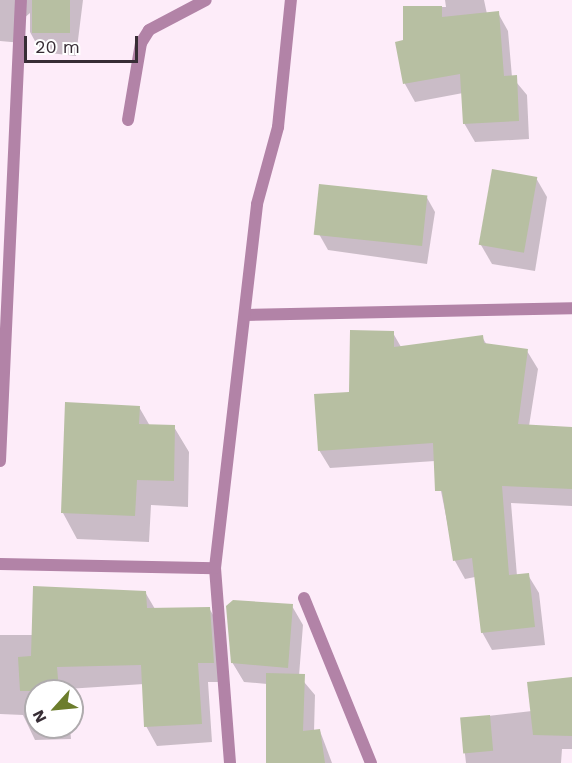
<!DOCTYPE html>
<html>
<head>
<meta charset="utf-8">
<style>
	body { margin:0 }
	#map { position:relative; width:572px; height:763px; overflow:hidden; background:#fdecf9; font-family:"Work Sans",sans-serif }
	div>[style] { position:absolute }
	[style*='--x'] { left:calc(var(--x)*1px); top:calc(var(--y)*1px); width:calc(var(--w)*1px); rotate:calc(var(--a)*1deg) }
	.shadow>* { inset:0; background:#0003 }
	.building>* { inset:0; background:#b7bfa2; transform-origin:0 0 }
	.minor>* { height:12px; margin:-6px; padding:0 6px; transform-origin:6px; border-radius:6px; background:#b283a7 }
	span { translate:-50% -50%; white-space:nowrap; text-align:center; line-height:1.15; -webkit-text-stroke:5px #fff; paint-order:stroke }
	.north { position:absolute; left:24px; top:679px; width:60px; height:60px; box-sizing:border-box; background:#fff; border:2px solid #afabae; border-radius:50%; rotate:243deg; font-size:16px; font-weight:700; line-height:24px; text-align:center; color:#372d35 }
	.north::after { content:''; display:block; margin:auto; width:21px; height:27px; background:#6c7d2c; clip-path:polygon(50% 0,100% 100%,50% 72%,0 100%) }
	.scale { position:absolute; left:24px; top:36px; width:114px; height:27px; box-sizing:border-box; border:3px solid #372d35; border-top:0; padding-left:8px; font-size:18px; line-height:21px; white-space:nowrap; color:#372d35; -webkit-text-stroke:4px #fff; paint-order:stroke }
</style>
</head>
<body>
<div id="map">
	<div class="shadow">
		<i style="clip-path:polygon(0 0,83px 0,76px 56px,41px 52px,30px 32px,30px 13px,23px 19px,22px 43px,0 41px)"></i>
		<i style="clip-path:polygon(445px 0,484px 0,487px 14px,498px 13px,508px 31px,512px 77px,527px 95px,529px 139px,475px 142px,464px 123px,463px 93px,415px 102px,405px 84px,405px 7px,446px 7px)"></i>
		<i style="clip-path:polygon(536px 178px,547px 197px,535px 271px,492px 264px,481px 245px)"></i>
		<i style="clip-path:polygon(426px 196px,435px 212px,427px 264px,328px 250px,319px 234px)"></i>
		<i style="clip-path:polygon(393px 333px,401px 347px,482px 337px,487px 345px,527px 351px,538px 369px,529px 426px,572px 429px,572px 506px,511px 503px,517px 576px,528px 575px,539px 593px,545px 645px,492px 650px,482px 632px,475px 577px,465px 579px,455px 561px,435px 461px,330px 468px,319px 450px)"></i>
		<i style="clip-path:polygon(67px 404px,139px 407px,150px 426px,174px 427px,189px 452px,188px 507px,151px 505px,149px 542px,77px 539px,63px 513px)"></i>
		<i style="clip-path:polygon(145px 592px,155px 609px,209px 608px,220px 627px,224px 682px,208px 682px,212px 742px,157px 746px,146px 726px,144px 684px,36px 691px,36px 727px,70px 727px,71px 739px,35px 740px,23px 715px,0 714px,0 635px,33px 635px)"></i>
		<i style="clip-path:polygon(292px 606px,303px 625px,299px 676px,315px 695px,314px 732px,320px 731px,332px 763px,267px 763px,267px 684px,244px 682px,232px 662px)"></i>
		<i style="clip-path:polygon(572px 679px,572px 749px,562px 749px,561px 763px,466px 763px,461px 719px,532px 711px)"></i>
	</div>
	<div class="building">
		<i style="left:32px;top:0;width:38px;height:33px"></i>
		<i style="clip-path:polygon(403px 6px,442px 6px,442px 17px,499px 11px,504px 76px,517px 75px,519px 121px,463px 124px,460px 74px,403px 84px,395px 42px,403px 40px)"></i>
		<i style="left:492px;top:169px;width:46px;height:77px;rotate:10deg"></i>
		<i style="left:319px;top:184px;width:109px;height:51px;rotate:6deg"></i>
		<i style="clip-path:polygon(350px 330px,394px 331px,394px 347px,483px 335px,484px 343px,528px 349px,518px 424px,572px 427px,572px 489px,502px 486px,509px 575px,529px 573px,535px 627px,481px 633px,472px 558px,453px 561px,442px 491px,435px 491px,433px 443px,318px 451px,314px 394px,349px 392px)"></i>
		<i style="clip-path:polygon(65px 402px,140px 406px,139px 424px,175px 425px,174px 481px,137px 480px,135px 516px,61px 513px)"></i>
		<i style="clip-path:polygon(33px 586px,146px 591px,147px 608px,210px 607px,214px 663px,198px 663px,202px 724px,144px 727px,141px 665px,57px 667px,59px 691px,20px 691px,18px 657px,31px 656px)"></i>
		<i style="clip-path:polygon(233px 600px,293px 604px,288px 668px,231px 663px,226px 606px)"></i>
		<i style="clip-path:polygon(266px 673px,305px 674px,303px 731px,320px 729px,325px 763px,266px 763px)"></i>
		<i style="clip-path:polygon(572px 677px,572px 736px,533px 735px,527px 682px)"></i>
		<i style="left:490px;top:715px;width:36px;height:30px;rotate:85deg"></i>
	</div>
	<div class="minor">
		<i style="--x:128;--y:120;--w:78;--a:-80.4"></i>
		<i style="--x:141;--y:43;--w:15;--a:-58"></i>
		<i style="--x:149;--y:30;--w:64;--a:-27.8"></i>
		<i style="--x:245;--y:315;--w:327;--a:-1.2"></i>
		<i style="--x:0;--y:461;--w:461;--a:-87.4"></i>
		<i style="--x:0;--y:564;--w:215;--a:1.1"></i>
		<i style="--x:304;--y:598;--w:178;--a:67.9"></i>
		<i style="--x:230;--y:763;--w:196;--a:-94.4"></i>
		<i style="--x:215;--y:568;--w:366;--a:-83.4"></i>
		<i style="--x:257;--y:204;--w:80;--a:-74.7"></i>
		<i style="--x:278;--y:127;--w:128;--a:-84.2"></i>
	</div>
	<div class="north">N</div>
	<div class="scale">20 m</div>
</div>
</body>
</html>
